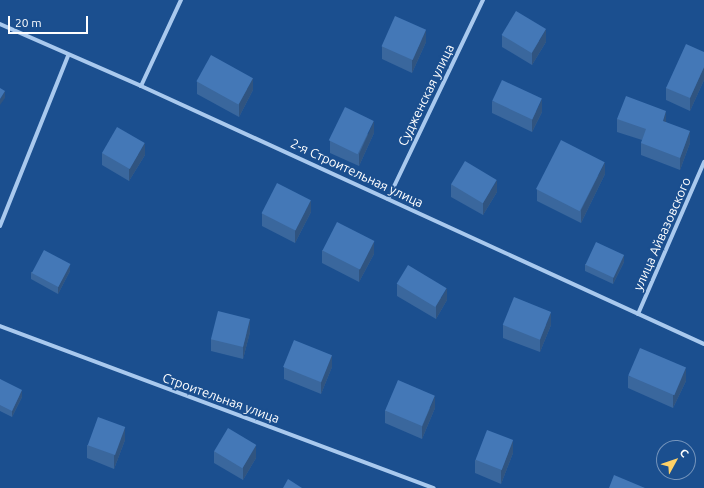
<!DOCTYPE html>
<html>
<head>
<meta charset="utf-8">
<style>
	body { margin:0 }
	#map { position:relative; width:704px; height:488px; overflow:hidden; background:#1b4f8f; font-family:Ubuntu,sans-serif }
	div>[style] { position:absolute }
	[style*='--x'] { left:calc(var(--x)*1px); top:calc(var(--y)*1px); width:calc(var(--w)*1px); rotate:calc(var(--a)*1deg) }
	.street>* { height:4px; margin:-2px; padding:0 2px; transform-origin:2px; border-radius:2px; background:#a9c9ee }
	.wall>* { inset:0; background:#3a679d }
	.shaded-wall>* { inset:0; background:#305480 }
	.building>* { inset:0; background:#4478b7; transform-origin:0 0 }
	span { translate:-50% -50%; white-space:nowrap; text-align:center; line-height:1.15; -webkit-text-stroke:3.5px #1b4f8f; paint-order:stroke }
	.street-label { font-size:13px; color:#fff }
	.north { position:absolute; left:656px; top:440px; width:40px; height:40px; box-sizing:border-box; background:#1b4f8f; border:1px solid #7695bc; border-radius:50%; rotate:50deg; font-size:11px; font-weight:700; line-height:16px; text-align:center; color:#fff }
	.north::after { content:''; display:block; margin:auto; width:14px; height:18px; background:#ffd166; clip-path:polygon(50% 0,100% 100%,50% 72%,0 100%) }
	.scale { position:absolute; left:8px; top:16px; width:80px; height:18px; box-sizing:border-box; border:2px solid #fff; border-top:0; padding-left:5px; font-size:12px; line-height:14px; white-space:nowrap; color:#fff; -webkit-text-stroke:3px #1b4f8f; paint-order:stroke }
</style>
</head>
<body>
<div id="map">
	<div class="street">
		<i style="--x:0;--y:24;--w:154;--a:23.7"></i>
		<i style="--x:141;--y:86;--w:619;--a:24.62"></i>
		<i style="--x:141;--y:86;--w:95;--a:-65.1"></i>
		<i style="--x:388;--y:199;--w:221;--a:-64.5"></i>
		<i style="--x:0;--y:226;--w:183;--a:-68.2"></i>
		<i style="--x:638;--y:314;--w:166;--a:-66.5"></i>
		<i style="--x:0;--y:326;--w:463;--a:20.5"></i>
	</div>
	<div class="wall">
		<i style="clip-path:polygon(502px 35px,546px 42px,532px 65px,502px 47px)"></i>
		<i style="clip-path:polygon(426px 42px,412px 73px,382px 59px,382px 46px)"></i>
		<i style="clip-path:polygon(704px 52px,704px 80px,690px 111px,666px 100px,666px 88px)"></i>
		<i style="clip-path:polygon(197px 81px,253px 90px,239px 117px,197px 94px)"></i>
		<i style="clip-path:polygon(492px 101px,542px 112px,532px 132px,492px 113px)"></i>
		<i style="clip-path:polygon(617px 119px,666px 122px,690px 143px,680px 170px,641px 155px,641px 143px,642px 140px,617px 132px)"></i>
		<i style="clip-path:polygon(374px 133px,359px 166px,330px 153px,330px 141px)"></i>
		<i style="clip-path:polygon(102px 153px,145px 155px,129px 181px,102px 165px)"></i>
		<i style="clip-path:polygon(605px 174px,581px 223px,537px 201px,537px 189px)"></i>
		<i style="clip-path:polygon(451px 184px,497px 192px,483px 215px,451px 197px)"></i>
		<i style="clip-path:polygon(311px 212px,295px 243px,262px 226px,262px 213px)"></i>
		<i style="clip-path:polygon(322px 250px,374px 254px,359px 282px,322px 263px)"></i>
		<i style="clip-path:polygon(624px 262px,613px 284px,585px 271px,585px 264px)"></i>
		<i style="clip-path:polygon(70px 271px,58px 294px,31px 279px,31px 272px)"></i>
		<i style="clip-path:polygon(397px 284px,447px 300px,436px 319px,397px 296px)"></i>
		<i style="clip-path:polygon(503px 325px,551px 325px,540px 352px,503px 338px)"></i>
		<i style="clip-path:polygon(250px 332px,243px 359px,211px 351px,211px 339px)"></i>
		<i style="clip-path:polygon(284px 367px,332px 367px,321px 394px,284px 379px)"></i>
		<i style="clip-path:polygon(628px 376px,686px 381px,673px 408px,628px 388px)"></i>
		<i style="clip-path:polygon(0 379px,22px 397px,12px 417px,0 411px)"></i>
		<i style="clip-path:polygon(435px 408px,422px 439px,385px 423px,385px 410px)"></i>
		<i style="clip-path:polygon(125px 440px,114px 469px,87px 458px,87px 445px)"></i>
		<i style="clip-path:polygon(214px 451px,256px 458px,243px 480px,214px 463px)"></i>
		<i style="clip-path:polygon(513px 453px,501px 484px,475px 473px,475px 460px)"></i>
	</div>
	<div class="shaded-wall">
		<i style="clip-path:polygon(546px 29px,546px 42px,532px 65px,532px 53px)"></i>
		<i style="clip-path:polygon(426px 30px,426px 42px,412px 73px,412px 60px)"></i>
		<i style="clip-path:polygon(704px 67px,704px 80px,690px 111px,690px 98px)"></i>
		<i style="clip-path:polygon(253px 78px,253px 90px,239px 117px,239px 104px)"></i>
		<i style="clip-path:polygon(5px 91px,5px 98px,0 105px,0 99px)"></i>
		<i style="clip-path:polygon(542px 99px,542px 112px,532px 132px,532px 120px)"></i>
		<i style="clip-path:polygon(666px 111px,666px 124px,663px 121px)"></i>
		<i style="clip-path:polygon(374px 121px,374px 133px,359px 166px,359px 154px)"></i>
		<i style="clip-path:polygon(690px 131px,690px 143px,680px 170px,680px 158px)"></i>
		<i style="clip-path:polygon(145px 143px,145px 155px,129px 181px,129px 169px)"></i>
		<i style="clip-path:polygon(605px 162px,605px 174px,581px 223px,581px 210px)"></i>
		<i style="clip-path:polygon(497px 180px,497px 192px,483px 215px,483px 203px)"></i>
		<i style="clip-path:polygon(311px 200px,311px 212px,295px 243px,295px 230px)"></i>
		<i style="clip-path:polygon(374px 241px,374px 254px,359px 282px,359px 269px)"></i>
		<i style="clip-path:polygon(624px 255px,624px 262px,613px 284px,613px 277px)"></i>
		<i style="clip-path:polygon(70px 264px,70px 271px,58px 294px,58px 287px)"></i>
		<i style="clip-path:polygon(447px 288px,447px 300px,436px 319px,436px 306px)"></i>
		<i style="clip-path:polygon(551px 312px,551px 325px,540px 352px,540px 340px)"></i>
		<i style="clip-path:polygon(250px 319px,250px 332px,243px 359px,243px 347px)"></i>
		<i style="clip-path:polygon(332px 355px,332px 367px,321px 394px,321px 381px)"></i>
		<i style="clip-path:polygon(686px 368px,686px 381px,673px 408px,673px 395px)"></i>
		<i style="clip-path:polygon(22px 390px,22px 397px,12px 417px,12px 411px)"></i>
		<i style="clip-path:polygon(435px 396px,435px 408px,422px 439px,422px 427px)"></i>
		<i style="clip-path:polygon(125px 427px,125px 440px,114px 469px,114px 456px)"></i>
		<i style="clip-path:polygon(513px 440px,513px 453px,501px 484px,501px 471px)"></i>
		<i style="clip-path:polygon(256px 445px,256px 458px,243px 480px,243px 467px)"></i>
	</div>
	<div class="building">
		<i style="left:516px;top:11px;width:35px;height:28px;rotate:31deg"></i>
		<i style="left:395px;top:16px;width:34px;height:33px;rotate:24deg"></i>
		<i style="clip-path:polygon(686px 44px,704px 52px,704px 67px,690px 98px,666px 88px)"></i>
		<i style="left:211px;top:55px;width:48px;height:30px;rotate:29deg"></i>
		<i style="left:502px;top:80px;width:44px;height:23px;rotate:25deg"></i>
		<i style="clip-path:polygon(0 88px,5px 91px,0 99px)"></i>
		<i style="clip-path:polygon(626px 96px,666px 111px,663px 121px,690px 131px,680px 158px,641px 143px,646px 129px,617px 119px)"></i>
		<i style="left:345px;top:107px;width:32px;height:37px;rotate:26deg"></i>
		<i style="left:117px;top:127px;width:32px;height:30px;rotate:30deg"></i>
		<i style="left:561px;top:140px;width:49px;height:55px;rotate:27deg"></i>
		<i style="left:465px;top:161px;width:37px;height:27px;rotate:31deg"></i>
		<i style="left:277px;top:183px;width:38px;height:34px;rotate:27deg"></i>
		<i style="left:337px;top:222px;width:42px;height:32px;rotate:27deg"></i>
		<i style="left:596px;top:242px;width:31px;height:25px;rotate:25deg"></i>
		<i style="left:44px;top:250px;width:30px;height:26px;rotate:28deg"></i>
		<i style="left:408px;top:265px;width:45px;height:22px;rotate:31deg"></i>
		<i style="left:514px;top:297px;width:40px;height:30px;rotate:22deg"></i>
		<i style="left:218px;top:311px;width:33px;height:29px;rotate:14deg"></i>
		<i style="left:294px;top:340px;width:41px;height:29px;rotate:22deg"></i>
		<i style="left:640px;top:348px;width:50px;height:30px;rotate:23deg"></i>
		<i style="clip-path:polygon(0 379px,22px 390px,12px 411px,0 405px)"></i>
		<i style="left:398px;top:380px;width:40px;height:33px;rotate:23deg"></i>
		<i style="left:98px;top:417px;width:29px;height:30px;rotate:20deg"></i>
		<i style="left:228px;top:428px;width:33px;height:27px;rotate:31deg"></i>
		<i style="left:487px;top:430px;width:28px;height:32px;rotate:21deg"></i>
		<i style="clip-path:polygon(614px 475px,645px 488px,609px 488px)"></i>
		<i style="clip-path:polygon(288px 479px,302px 488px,283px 488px)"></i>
	</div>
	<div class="street-label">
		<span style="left:426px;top:95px;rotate:-64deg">Судженская улица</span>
		<span style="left:357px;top:173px;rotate:25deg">2-я Строительная улица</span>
		<span style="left:662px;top:234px;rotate:-66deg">улица Айвазовского</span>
		<span style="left:221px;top:398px;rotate:20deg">Строительная улица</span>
	</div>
	<div class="north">С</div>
	<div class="scale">20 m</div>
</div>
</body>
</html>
